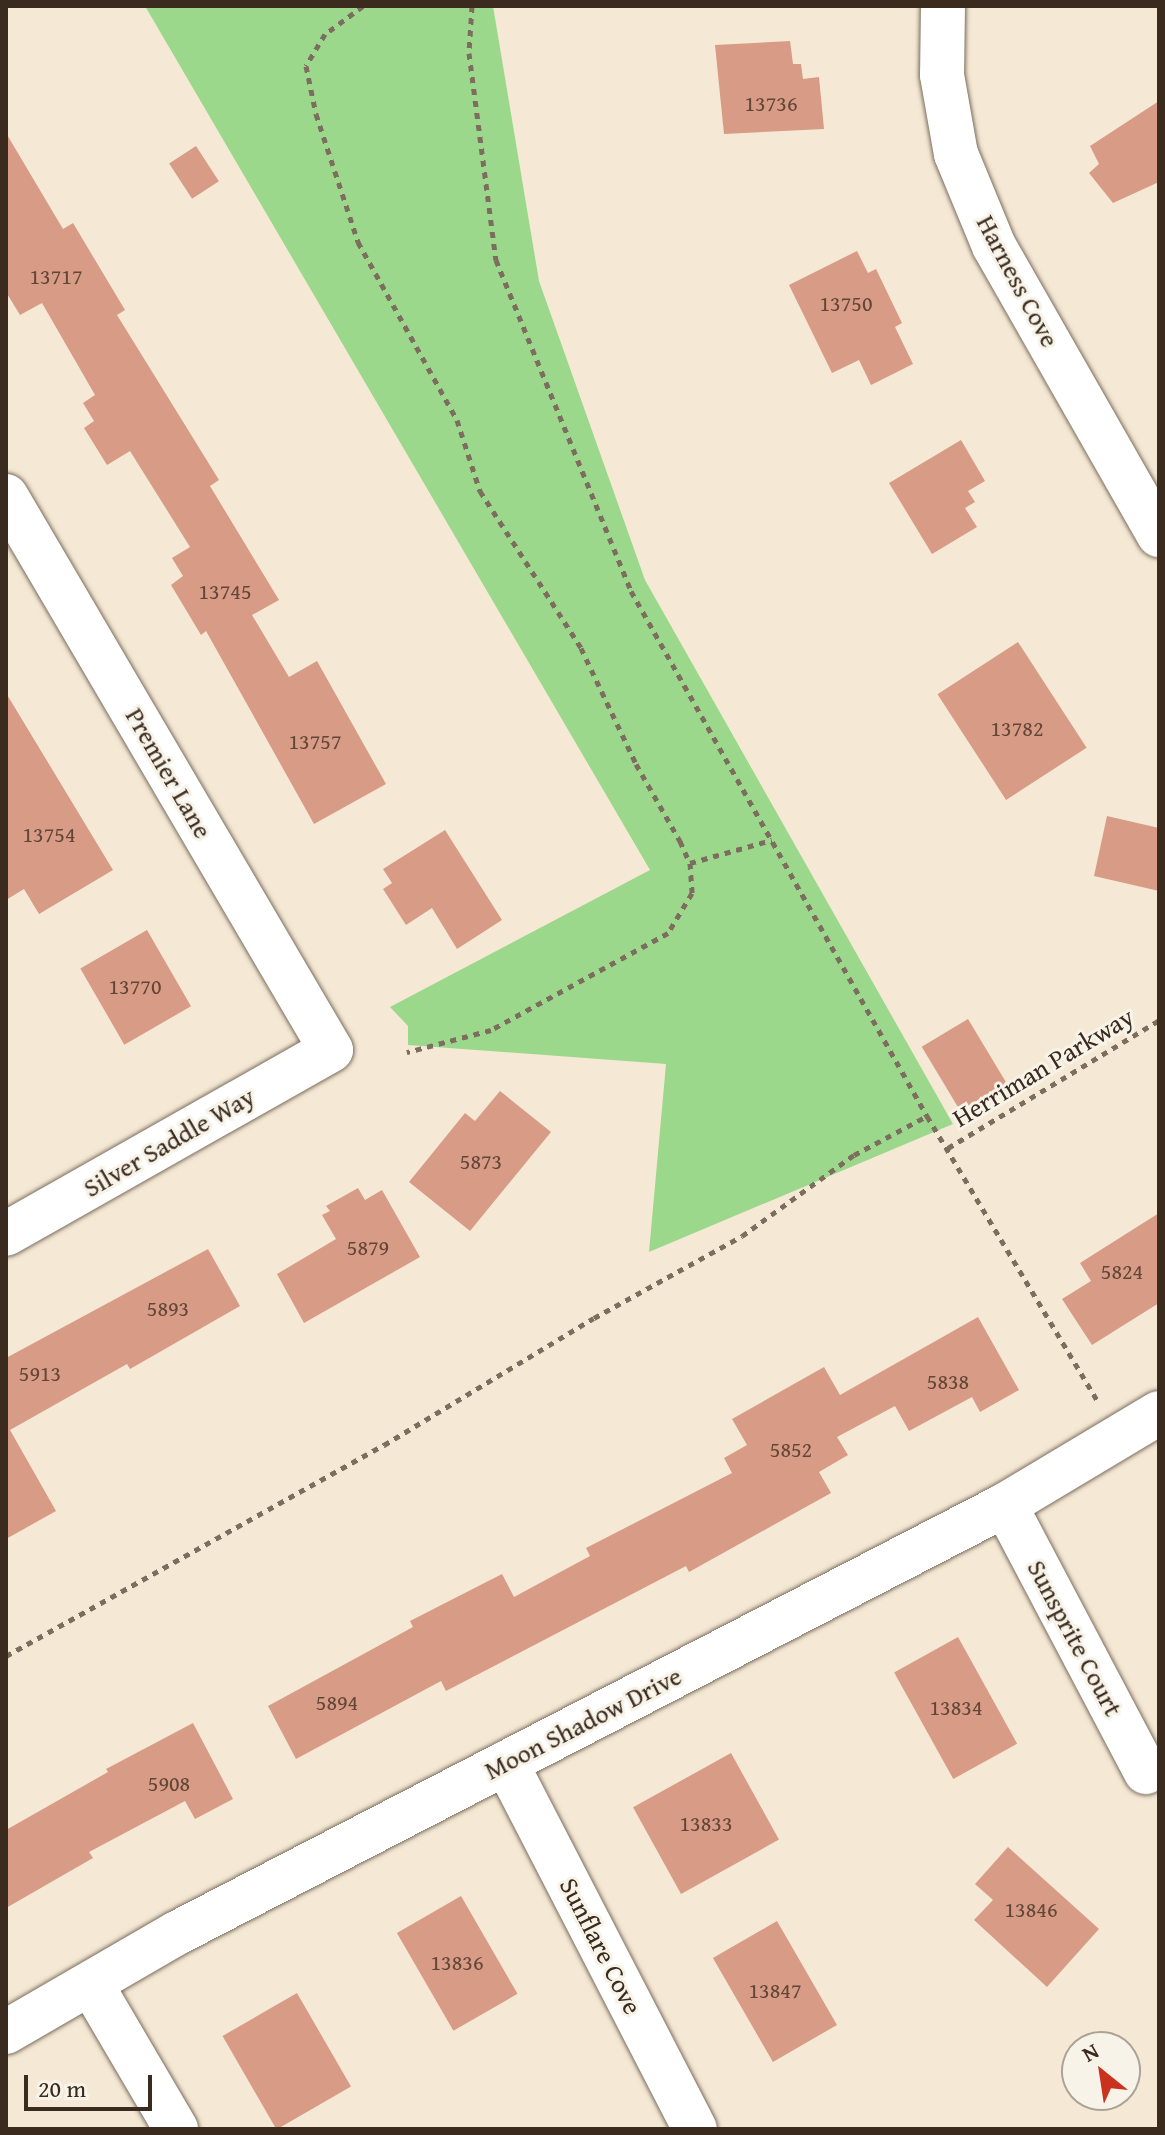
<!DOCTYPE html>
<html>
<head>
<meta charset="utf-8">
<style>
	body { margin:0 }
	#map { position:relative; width:1165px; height:2135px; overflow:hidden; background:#f5e9d5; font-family:"Gentium Book Plus",serif }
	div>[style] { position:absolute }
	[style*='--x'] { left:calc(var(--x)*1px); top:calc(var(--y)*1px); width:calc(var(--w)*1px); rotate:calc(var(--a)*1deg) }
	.green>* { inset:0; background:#9cd88c }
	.building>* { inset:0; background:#d89b85; transform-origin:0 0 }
	.path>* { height:5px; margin-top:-2.5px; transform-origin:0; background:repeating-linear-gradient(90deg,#7c6d5e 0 6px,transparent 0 12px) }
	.roads { filter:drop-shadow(0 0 2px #7c6d5e) drop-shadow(0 0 2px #7c6d5e) }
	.minor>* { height:44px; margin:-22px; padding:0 22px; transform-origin:22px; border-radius:22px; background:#fff }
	span { translate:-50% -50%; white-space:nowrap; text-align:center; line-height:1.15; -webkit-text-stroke:6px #f7f3e8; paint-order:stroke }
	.number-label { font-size:22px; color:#624638 }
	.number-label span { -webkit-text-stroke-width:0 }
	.street-label { font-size:26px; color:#3b2a1e }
	.frame { position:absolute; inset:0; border:8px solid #3b2a1e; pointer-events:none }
	.north { position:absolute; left:1061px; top:2031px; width:80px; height:80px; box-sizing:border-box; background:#f7f3e8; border:2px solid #aca397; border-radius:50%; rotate:330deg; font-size:22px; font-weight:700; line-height:32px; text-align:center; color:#3b2a1e }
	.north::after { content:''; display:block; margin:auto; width:28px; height:36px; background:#c8321e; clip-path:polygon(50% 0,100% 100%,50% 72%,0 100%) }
	.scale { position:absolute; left:24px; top:2075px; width:128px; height:36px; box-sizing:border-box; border:4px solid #3b2a1e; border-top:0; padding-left:10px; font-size:24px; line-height:28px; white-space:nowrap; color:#3b2a1e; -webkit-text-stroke:6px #f7f3e8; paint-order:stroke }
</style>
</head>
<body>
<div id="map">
	<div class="green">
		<i style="clip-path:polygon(145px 6px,493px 6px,539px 281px,645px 580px,953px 1124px,649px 1252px,666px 1064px,408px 1045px,408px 1026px,390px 1007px,650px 870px)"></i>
	</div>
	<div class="building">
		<i style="clip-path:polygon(790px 41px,793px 64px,801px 64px,803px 79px,819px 77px,824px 129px,724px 134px,715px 45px)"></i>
		<i style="clip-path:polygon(1159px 101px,1159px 182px,1113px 203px,1089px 173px,1099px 164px,1090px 146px)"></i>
		<i style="clip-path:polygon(6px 133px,63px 229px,73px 223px,125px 310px,117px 315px,219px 480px,210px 486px,279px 600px,252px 615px,289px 677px,317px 661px,386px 784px,314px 824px,206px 631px,201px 635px,171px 585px,183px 576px,172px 558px,190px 547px,130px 451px,107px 465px,84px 428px,94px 421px,83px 403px,95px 395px,42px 303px,20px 315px,6px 292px)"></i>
		<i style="left:196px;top:146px;width:42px;height:32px;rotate:57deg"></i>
		<i style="clip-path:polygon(857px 251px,868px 273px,876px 269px,902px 323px,895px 327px,913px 364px,871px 385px,859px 360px,832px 373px,789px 285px)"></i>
		<i style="clip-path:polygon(961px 440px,985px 481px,968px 491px,975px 502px,965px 508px,977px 527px,932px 554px,889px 483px)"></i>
		<i style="left:1018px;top:642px;width:126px;height:96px;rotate:57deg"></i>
		<i style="clip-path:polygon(6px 693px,113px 870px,39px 914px,24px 889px,6px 900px)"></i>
		<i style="clip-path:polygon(1107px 816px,1159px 828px,1159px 891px,1094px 876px)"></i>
		<i style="clip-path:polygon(445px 830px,502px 920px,457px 949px,432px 908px,406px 925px,383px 889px,392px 883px,383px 869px)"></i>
		<i style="left:147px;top:930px;width:88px;height:77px;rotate:60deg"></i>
		<i style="left:968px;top:1019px;width:75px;height:54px;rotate:59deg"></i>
		<i style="clip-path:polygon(500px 1091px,551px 1132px,470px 1231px,409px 1182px,465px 1113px,475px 1121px)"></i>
		<i style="clip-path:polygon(358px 1188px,365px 1200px,382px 1190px,420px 1257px,304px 1323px,277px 1274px,336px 1239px,322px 1215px,330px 1211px,326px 1206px)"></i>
		<i style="clip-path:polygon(1159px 1213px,1159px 1303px,1092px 1345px,1062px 1299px,1091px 1281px,1080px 1263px)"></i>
		<i style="clip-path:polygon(208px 1249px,240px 1306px,130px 1369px,127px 1364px,10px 1430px,56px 1511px,6px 1539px,6px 1358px)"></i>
		<i style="clip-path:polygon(978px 1317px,1019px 1390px,980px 1412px,972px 1397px,909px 1431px,895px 1406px,837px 1437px,848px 1455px,819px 1472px,831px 1493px,689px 1572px,686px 1566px,446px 1691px,441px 1681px,296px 1759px,268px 1706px,413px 1627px,410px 1621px,502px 1574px,514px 1597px,590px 1556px,586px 1548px,732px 1473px,724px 1458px,747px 1445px,732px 1419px,824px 1367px,840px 1395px)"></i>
		<i style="left:958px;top:1637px;width:122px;height:73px;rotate:61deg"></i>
		<i style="clip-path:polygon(193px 1723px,233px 1799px,195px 1819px,185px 1801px,89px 1852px,93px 1858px,6px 1908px,6px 1830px,108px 1772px,106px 1769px)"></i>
		<i style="left:731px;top:1753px;width:99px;height:112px;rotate:61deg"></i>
		<i style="clip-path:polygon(1008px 1847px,1099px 1929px,1047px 1987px,974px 1920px,993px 1900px,975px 1884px)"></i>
		<i style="left:461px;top:1896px;width:113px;height:74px;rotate:60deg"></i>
		<i style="left:777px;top:1921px;width:120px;height:74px;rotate:60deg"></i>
		<i style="left:297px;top:1993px;width:108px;height:86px;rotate:60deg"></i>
	</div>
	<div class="path">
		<i style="--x:363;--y:6;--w:47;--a:143.6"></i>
		<i style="--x:325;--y:34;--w:37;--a:121"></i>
		<i style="--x:306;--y:66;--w:49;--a:78.2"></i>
		<i style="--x:316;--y:114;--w:135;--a:71.8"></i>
		<i style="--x:358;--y:242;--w:204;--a:60.9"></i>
		<i style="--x:457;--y:420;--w:75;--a:72.1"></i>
		<i style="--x:480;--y:491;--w:187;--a:57.2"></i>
		<i style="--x:581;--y:648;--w:128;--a:64.6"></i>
		<i style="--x:636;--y:764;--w:89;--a:60.3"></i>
		<i style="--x:680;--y:841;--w:24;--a:66"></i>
		<i style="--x:690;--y:863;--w:30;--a:86"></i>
		<i style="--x:692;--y:893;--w:47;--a:121"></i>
		<i style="--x:668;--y:933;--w:202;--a:151.3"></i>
		<i style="--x:491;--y:1030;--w:87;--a:165.3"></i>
		<i style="--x:472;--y:6;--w:47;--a:93.7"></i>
		<i style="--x:469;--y:53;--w:209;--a:82.6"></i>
		<i style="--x:496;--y:260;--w:357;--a:67.8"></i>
		<i style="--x:631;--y:591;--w:603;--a:60.59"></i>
		<i style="--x:927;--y:1116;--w:331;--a:59.1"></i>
		<i style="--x:690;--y:863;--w:85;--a:-15.7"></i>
		<i style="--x:948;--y:1148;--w:247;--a:-31.2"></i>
		<i style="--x:6;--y:1656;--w:433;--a:-29.2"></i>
		<i style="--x:384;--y:1445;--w:245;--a:-31.2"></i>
		<i style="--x:594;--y:1318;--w:169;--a:-29"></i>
		<i style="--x:742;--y:1236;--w:138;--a:-35.9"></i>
		<i style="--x:854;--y:1155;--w:83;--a:-28.1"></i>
	</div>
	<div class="roads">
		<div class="minor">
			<i style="--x:943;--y:6;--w:69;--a:90.8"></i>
			<i style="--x:942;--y:75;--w:80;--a:80"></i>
			<i style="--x:956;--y:154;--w:100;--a:67.6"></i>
			<i style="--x:994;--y:246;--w:333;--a:60.3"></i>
			<i style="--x:6;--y:496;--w:642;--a:59.6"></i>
			<i style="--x:331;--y:1050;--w:373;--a:150.5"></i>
			<i style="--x:1005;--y:1505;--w:302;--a:62.2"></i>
			<i style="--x:506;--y:1763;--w:412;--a:62.7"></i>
			<i style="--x:91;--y:1984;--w:168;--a:59.6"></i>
			<i style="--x:6;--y:2032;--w:198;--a:-30.1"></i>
			<i style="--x:177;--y:1933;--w:932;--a:-27.33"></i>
			<i style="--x:1005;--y:1505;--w:179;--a:-30.9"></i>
		</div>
	</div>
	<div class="number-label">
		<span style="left:771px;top:104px">13736</span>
		<span style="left:56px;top:277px">13717</span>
		<span style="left:846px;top:304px">13750</span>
		<span style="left:225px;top:592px">13745</span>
		<span style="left:1017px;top:729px">13782</span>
		<span style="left:315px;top:742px">13757</span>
		<span style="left:49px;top:835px">13754</span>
		<span style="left:135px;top:987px">13770</span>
		<span style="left:481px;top:1162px">5873</span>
		<span style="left:368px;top:1248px">5879</span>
		<span style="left:1122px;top:1272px">5824</span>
		<span style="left:168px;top:1309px">5893</span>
		<span style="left:40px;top:1374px">5913</span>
		<span style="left:948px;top:1382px">5838</span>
		<span style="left:791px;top:1450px">5852</span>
		<span style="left:337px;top:1703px">5894</span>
		<span style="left:956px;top:1708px">13834</span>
		<span style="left:169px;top:1784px">5908</span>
		<span style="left:706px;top:1824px">13833</span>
		<span style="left:1031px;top:1910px">13846</span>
		<span style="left:457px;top:1963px">13836</span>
		<span style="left:775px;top:1991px">13847</span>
	</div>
	<div class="street-label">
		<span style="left:1018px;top:281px;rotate:62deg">Harness Cove</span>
		<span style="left:169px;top:773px;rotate:60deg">Premier Lane</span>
		<span style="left:1043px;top:1067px;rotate:-31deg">Herriman Parkway</span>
		<span style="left:169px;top:1142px;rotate:-30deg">Silver Saddle Way</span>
		<span style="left:1075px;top:1638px;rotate:62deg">Sunsprite Court</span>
		<span style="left:583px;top:1723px;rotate:-27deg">Moon Shadow Drive</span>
		<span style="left:601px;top:1946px;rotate:63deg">Sunflare Cove</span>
	</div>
	<div class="frame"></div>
	<div class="north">N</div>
	<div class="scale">20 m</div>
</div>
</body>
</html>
